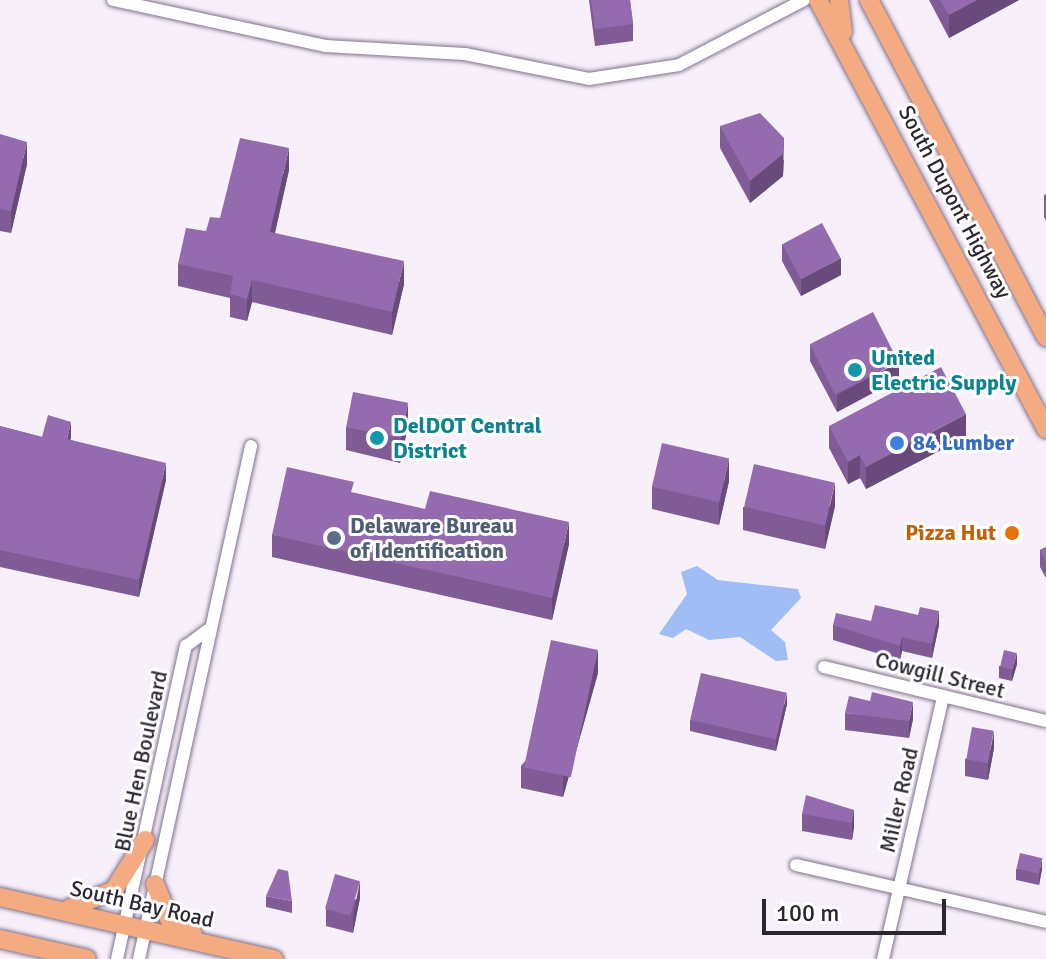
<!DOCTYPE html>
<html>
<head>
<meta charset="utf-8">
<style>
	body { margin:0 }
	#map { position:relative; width:1046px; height:959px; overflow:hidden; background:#f7f0fb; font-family:Signika,sans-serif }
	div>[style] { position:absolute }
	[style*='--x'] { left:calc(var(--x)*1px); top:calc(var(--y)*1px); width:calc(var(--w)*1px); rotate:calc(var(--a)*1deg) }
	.water>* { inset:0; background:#a0bdf6 }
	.roads { filter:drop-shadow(0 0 2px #80728a) drop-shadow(0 0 2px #80728a) }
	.minor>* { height:12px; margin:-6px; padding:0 6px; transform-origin:6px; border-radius:6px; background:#fff }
	.highway>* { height:18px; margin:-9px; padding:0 9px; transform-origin:9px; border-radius:9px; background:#f4ab81 }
	.wall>* { inset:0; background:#7f5c96 }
	.shaded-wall>* { inset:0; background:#684b7a }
	.building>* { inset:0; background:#946bae; transform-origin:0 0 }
	.dots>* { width:22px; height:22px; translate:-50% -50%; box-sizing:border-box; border:4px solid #fff; border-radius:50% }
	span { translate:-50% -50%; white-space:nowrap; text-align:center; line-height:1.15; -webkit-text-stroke:6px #fff; paint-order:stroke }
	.street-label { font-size:22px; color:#2c2630 }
	.culture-label { font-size:22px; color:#0d838f; font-weight:700 }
	.left { translate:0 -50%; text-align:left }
	.shop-label { font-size:22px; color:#366cbe; font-weight:700 }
	.service-label { font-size:22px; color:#4e5e75; font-weight:700 }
	.food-label { font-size:22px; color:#c56008; font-weight:700 }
	.right { translate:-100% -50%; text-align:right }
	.scale { position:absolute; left:762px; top:899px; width:184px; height:36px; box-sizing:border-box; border:4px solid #2c2630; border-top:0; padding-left:10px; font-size:24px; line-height:28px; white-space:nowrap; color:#2c2630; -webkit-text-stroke:6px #fff; paint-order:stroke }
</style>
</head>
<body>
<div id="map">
	<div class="water">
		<i style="clip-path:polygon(697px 566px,718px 580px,798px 589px,801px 598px,771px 630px,785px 642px,788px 660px,776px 661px,740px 637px,709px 640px,686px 629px,673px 638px,659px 634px,687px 594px,681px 572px)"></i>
	</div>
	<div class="roads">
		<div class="minor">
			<i style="--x:113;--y:0;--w:217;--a:12.2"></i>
			<i style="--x:325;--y:46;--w:140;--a:3.3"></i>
			<i style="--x:465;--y:54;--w:126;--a:11.4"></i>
			<i style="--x:589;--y:79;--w:91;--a:-8.8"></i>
			<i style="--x:679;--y:65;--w:141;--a:-27.5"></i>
			<i style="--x:824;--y:667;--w:228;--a:13.7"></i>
			<i style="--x:796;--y:865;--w:256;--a:12.8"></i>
			<i style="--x:117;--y:959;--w:321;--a:-77.6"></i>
			<i style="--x:186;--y:646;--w:29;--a:-36"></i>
			<i style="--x:139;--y:959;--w:525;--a:-77.68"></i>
			<i style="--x:883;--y:959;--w:270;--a:-77.1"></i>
		</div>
		<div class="highway">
			<i style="--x:818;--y:0;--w:486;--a:62"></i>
			<i style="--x:839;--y:0;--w:32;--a:83"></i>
			<i style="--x:869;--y:0;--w:381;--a:62.3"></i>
			<i style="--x:155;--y:884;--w:38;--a:68"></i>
			<i style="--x:169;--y:919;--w:28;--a:32"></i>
			<i style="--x:0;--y:897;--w:281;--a:12.8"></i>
			<i style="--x:68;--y:909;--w:50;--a:-22.4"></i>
			<i style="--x:114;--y:890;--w:59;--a:-58.2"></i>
			<i style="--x:0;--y:939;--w:89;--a:12.9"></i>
		</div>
	</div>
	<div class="wall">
		<i style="clip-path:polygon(589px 0,630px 0,633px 24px,633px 41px,595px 46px)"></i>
		<i style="clip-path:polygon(929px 0,1019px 0,949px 38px)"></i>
		<i style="clip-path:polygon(720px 126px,784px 160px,783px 176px,750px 203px,720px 148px)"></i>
		<i style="clip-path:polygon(0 134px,27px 164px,11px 233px,0 231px)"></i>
		<i style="clip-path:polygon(289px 170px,275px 233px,404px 284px,392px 335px,252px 302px,247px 321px,230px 317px,230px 298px,178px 286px,178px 264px,206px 231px,220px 218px)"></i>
		<i style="clip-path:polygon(1046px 194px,1046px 221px,1044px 217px,1044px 195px)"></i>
		<i style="clip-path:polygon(782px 244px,841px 275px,801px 296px,782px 261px)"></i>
		<i style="clip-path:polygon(810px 344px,899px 379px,837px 412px,810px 361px)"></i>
		<i style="clip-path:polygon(0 426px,42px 437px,71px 440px,166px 480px,139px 597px,0 567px)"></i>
		<i style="clip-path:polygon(408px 426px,400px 463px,346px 450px,346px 427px)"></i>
		<i style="clip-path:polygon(829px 426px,966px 437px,866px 489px,860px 478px,848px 484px,829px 448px)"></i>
		<i style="clip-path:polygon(729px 481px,719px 525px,652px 509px,652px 487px)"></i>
		<i style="clip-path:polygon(354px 493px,569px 544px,552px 620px,272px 557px,272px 535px)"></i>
		<i style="clip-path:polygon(835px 506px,825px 549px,743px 530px,743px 507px)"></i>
		<i style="clip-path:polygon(1046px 547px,1046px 578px,1040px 567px,1040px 550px)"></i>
		<i style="clip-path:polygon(871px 621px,939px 625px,932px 658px,902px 651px,900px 660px,833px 640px,833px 625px)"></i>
		<i style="clip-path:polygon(1017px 664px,1012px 681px,999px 678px,999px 666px)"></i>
		<i style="clip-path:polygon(598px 673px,563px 797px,521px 788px,521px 766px)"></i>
		<i style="clip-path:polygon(787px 704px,776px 751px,690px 731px,690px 720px)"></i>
		<i style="clip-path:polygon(845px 713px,913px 719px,909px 738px,845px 730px)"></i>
		<i style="clip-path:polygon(994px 748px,988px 780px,965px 776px,965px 759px)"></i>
		<i style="clip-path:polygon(854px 810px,854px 827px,852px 840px,802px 831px,802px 814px)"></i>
		<i style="clip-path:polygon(1016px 869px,1042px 869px,1039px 885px,1016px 880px)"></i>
		<i style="clip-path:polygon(266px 896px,292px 901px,292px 913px,266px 907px)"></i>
		<i style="clip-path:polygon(360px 898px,353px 933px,326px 926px,326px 909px)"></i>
	</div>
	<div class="shaded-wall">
		<i style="clip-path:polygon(977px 0,1019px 0,949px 38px,949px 15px)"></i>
		<i style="clip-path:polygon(784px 138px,783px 176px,750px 203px,750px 181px)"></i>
		<i style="clip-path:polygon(27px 142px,27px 164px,11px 233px,11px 211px)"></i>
		<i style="clip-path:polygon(289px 148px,289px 170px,270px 254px,270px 232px)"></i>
		<i style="clip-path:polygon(841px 258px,841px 275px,801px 296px,801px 279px)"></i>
		<i style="clip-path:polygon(404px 261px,404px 284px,392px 335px,392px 312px)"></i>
		<i style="clip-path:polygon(252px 280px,252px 302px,247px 321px,247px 299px)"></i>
		<i style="clip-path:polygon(899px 362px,899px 379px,837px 412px,837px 395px)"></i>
		<i style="clip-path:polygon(408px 403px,408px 426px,400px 463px,400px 441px)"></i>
		<i style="clip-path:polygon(966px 414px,966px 437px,866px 489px,866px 467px)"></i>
		<i style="clip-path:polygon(71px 422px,71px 438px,67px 456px,67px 439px)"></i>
		<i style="clip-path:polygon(860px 455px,860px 478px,848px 484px,848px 462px)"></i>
		<i style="clip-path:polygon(729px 459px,729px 481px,719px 525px,719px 503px)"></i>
		<i style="clip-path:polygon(166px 463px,166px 480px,139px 597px,139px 580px)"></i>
		<i style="clip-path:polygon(835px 483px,835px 506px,825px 549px,825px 527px)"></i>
		<i style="clip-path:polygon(569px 522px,569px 544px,552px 620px,552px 598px)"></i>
		<i style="clip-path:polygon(939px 611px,939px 625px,932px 658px,932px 644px)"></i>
		<i style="clip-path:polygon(902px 637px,902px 651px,900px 660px,900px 646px)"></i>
		<i style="clip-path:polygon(598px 650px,598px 673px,563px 797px,563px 775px)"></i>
		<i style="clip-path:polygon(1017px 653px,1017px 664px,1012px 681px,1012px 670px)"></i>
		<i style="clip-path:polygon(787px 693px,787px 704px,776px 751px,776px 740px)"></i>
		<i style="clip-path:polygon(913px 702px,913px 719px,909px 738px,909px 721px)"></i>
		<i style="clip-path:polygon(994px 731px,994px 748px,988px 780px,988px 763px)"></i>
		<i style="clip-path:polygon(854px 810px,854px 827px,852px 840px,852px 823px)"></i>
		<i style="clip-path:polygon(1042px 858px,1042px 869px,1039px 885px,1039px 874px)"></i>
		<i style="clip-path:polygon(360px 881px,360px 898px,353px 933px,353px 916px)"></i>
	</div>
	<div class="building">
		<i style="clip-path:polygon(591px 0,630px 0,633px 24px,595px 29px)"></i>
		<i style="clip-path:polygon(940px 0,977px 0,949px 15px)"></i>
		<i style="clip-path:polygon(760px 113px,784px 138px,783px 154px,750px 181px,720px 126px)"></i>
		<i style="clip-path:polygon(0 134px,27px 142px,11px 211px,0 209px)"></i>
		<i style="clip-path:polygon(240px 138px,289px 148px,270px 232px,404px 261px,392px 312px,252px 280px,247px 299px,230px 294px,233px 276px,178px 264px,186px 228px,206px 231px,210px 217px,220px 218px)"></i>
		<i style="left:822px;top:223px;width:40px;height:45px;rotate:62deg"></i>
		<i style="left:873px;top:312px;width:56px;height:71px;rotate:63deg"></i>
		<i style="clip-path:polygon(941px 367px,966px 414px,866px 467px,860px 455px,848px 462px,829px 426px)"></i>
		<i style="left:353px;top:392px;width:56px;height:36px;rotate:11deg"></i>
		<i style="clip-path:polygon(48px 415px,71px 422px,67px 439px,166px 463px,139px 580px,0 550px,0 426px,42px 437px)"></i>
		<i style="left:662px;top:443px;width:69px;height:45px;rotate:13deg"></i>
		<i style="left:754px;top:464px;width:83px;height:44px;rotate:13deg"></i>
		<i style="clip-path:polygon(287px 467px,354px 482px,351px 492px,425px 509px,430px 491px,569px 522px,552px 598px,272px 535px)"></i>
		<i style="clip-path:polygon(1046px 547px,1046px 562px,1040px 550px)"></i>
		<i style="clip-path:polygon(875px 605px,918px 615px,920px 607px,939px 611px,932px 644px,902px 637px,900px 646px,833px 625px,836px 613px,871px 621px)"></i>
		<i style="left:551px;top:640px;width:48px;height:130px;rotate:12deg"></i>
		<i style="left:1004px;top:650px;width:13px;height:17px;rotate:13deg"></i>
		<i style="left:701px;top:673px;width:88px;height:48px;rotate:13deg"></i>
		<i style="clip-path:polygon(872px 692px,913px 702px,909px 721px,845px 713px,849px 696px,870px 701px)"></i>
		<i style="left:972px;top:727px;width:22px;height:33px;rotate:10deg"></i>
		<i style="clip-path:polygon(806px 795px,854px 810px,852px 823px,802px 814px)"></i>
		<i style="left:1020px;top:853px;width:23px;height:16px;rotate:13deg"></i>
		<i style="clip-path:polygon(278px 869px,288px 871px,292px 901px,266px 896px)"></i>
		<i style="left:335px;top:874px;width:26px;height:36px;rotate:16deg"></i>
	</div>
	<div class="dots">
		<i style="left:855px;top:370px;background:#0f9aa8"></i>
		<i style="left:377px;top:438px;background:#0f9aa8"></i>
		<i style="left:897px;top:443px;background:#3f7fe0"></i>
		<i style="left:1012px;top:533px;background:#e8710a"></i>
		<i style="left:334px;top:538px;background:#5c6f8a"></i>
	</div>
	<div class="street-label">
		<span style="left:955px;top:202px;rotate:62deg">South Dupont Highway</span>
		<span style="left:940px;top:675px;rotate:14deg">Cowgill Street</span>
		<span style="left:141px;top:761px;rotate:-78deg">Blue Hen Boulevard</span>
		<span style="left:899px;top:800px;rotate:-77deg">Miller Road</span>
		<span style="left:142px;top:904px;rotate:13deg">South Bay Road</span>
	</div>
	<div class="culture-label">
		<span class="left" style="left:871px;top:370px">United<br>Electric Supply</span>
		<span class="left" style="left:393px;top:438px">DelDOT Central<br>District</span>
	</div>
	<div class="shop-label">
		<span class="left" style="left:913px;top:443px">84 Lumber</span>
	</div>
	<div class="service-label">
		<span class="left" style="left:350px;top:538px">Delaware Bureau<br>of Identification</span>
	</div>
	<div class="food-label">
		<span class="right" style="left:996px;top:533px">Pizza Hut</span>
	</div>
	<div class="scale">100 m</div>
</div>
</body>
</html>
